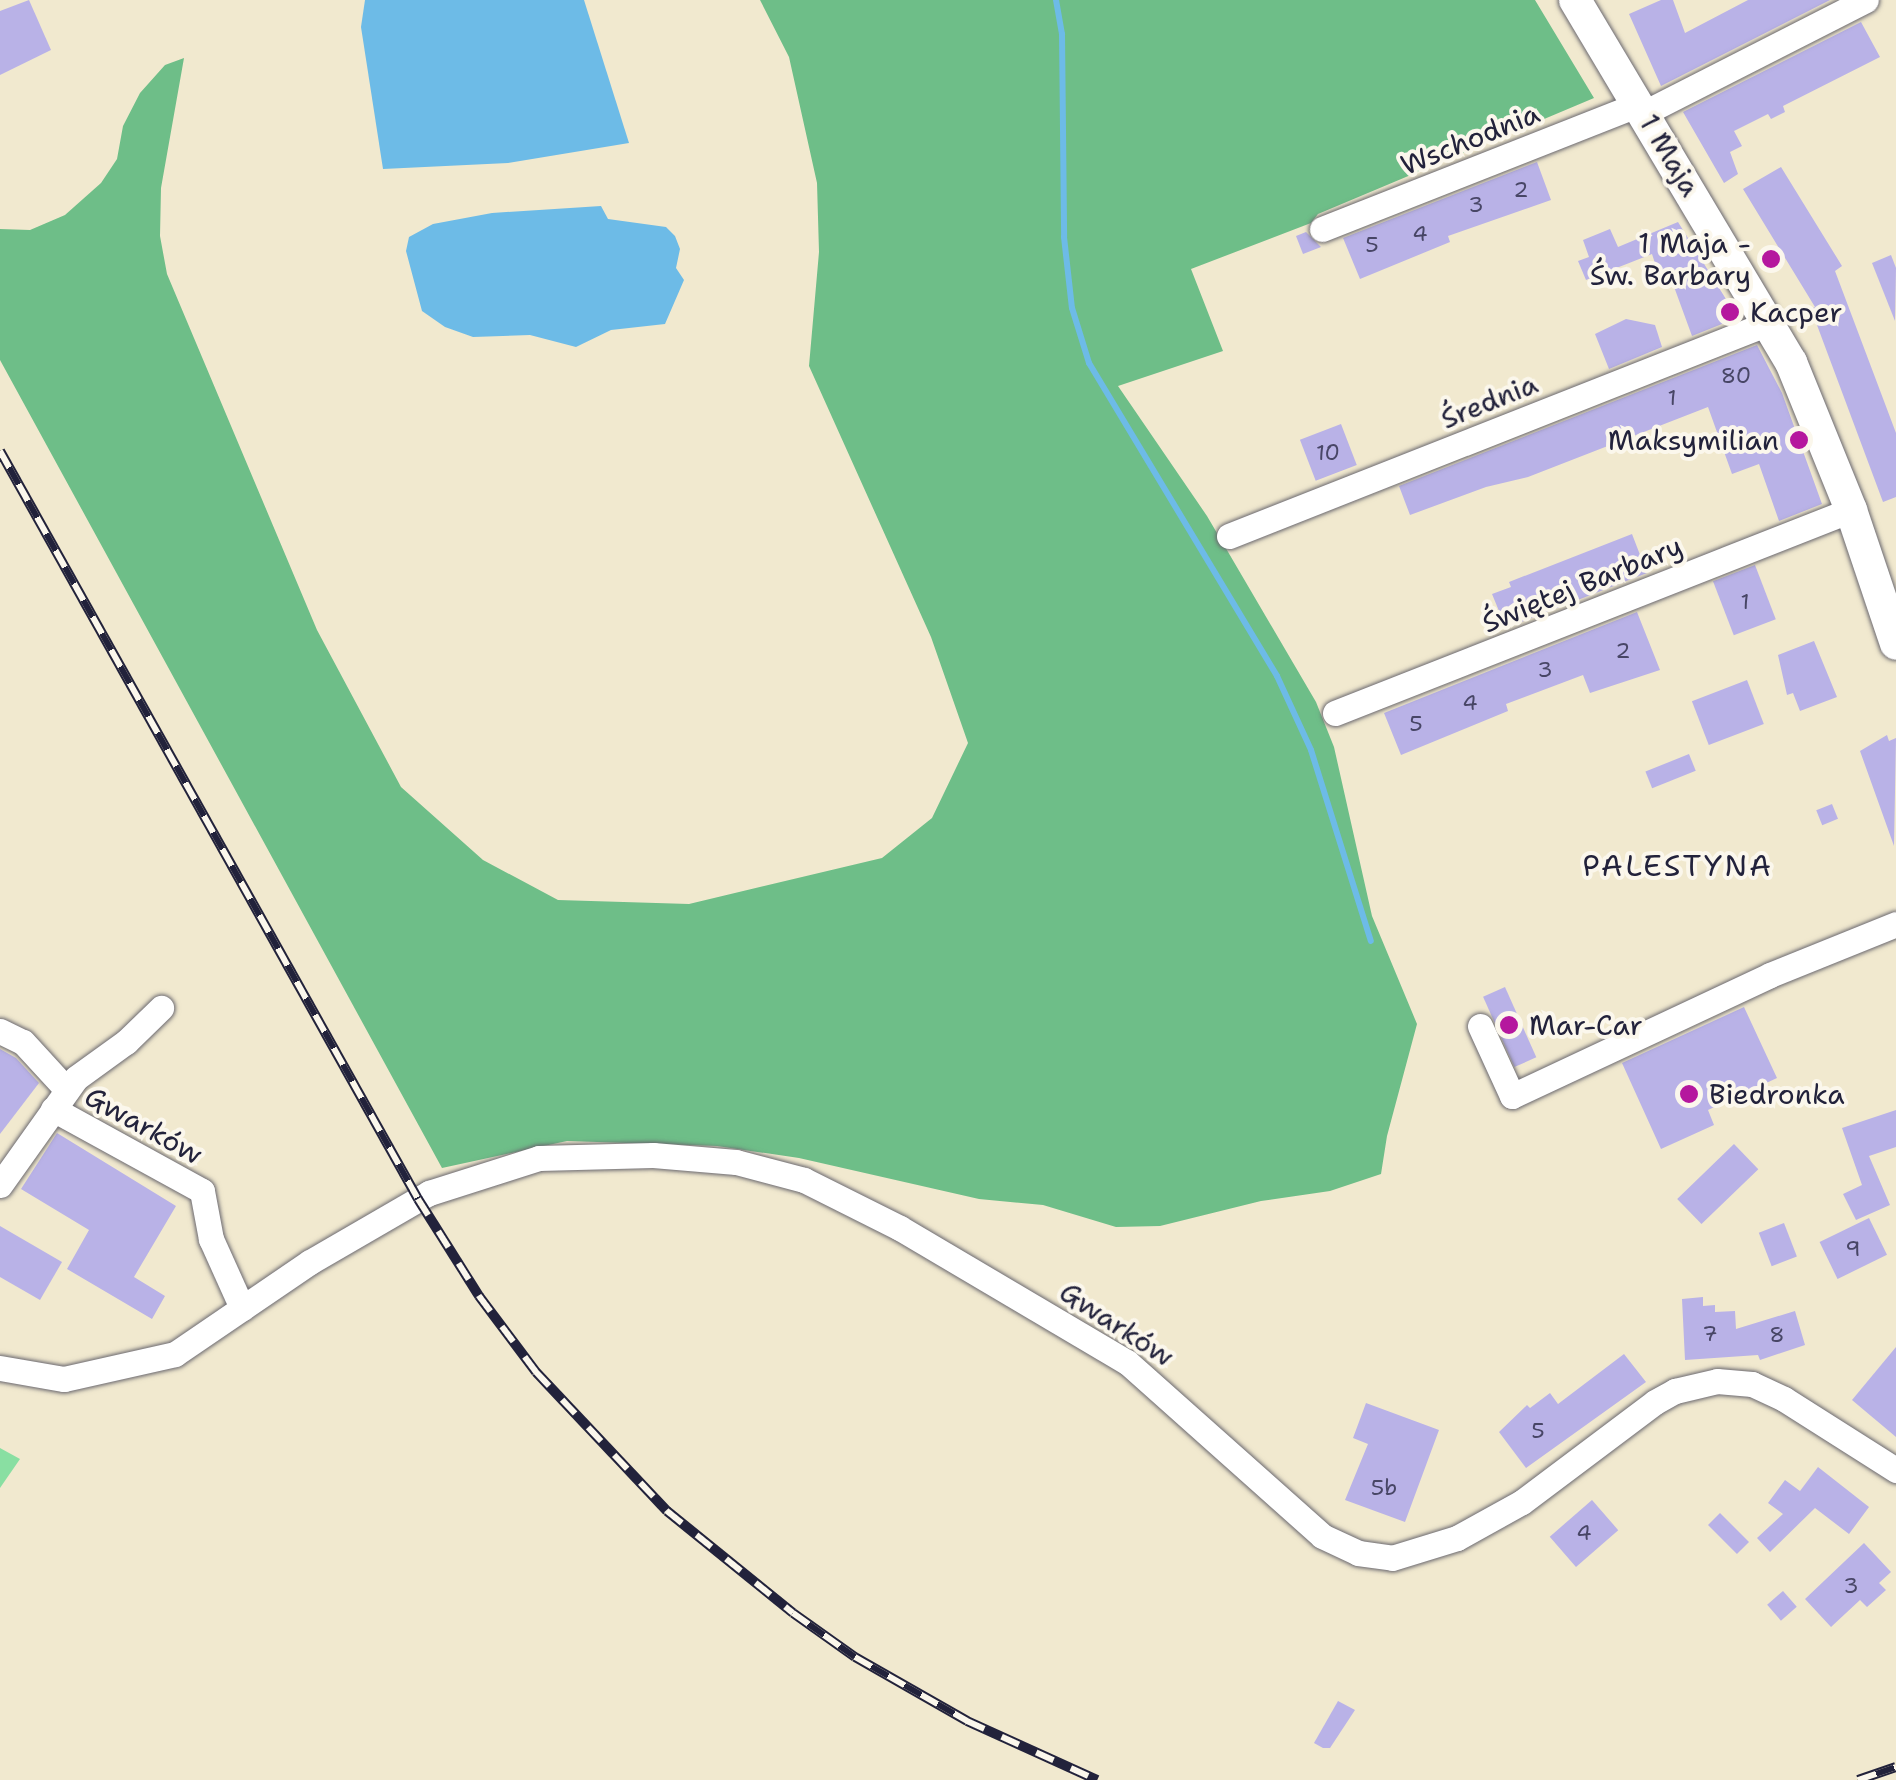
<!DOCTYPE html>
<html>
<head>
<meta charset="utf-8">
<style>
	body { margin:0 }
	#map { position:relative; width:1896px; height:1780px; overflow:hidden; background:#f1e9cf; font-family:"Shantell Sans",sans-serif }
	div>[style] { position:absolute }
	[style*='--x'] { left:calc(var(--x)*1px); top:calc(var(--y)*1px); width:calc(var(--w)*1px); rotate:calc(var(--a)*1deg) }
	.green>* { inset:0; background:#89dfa2 }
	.forest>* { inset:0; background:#6ebe88 }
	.water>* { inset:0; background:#6dbbe7 }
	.stream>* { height:6px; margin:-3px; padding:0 3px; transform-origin:3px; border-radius:3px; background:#6dbbe7 }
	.building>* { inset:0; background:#b9b2e7; transform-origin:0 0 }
	.roads { filter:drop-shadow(0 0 2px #6a686f) drop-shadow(0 0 2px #6a686f) }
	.minor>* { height:25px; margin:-12.5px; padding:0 12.5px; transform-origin:12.5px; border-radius:12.5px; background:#fff }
	.major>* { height:32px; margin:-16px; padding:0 16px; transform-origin:16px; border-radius:16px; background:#fff }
	.rail>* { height:10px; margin-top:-5px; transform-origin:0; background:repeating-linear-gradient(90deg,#fbf7ec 0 19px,#22223b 0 38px); box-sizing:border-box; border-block:2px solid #22223b }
	.dots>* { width:28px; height:28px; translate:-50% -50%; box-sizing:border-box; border:5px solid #fbf7ec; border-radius:50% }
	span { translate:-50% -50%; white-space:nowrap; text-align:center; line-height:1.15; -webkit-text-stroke:8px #fbf7ec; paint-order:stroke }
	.number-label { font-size:22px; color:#484666 }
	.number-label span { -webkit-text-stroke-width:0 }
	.street-label { font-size:28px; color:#22223b }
	.poi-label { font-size:28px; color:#22223b }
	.right { translate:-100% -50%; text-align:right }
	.left { translate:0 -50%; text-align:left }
	.neighbourhood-label { font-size:30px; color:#22223b; letter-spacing:2.5px }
</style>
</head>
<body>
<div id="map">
	<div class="green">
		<i style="clip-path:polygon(0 1448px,20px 1459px,0 1488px)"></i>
	</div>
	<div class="forest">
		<i style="clip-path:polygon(760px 0,1535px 0,1594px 98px,1318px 214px,1311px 223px,1191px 269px,1223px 351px,1118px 386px,1207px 516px,1316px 702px,1334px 747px,1372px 916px,1417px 1024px,1387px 1136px,1381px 1174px,1330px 1191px,1261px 1201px,1160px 1226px,1116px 1227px,1043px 1205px,979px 1199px,799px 1158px,717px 1146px,567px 1141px,442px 1168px,0 360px,0 229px,30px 230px,65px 215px,101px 183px,117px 159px,123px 126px,140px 93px,165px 65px,184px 58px,161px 188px,160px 236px,167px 274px,317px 630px,401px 787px,483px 860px,558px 900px,689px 904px,882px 858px,932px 818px,968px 743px,931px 637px,809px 366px,819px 252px,817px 183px,789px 57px)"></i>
	</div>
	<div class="water">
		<i style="clip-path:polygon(365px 0,584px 0,629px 143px,508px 163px,383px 169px,361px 27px)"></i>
		<i style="clip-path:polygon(601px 206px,608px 219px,666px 227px,675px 236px,680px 249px,676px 268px,684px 280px,665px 324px,611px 330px,576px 347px,530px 335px,473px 337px,445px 327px,422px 311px,406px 251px,409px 237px,433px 224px,492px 213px)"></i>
	</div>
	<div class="stream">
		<i style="--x:1056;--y:0;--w:35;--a:80"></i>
		<i style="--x:1062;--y:34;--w:203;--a:89.4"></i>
		<i style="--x:1064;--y:237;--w:71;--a:83.6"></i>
		<i style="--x:1072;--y:308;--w:58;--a:72.8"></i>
		<i style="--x:1089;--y:363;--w:365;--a:59"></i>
		<i style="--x:1277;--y:676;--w:81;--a:65.3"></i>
		<i style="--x:1311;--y:750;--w:200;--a:72.6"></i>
	</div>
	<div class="building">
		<i style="clip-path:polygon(29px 0,51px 50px,0 75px,0 11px)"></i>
		<i style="clip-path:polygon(1661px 0,1673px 0,1685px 33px,1748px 0,1830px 0,1661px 86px,1629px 14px)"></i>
		<i style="clip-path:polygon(1861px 22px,1880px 57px,1783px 106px,1785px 112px,1771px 119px,1768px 114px,1734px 131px,1742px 146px,1730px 152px,1738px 174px,1724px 183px,1683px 112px)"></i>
		<i style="clip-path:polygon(1537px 162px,1551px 200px,1448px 236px,1450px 242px,1360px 279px,1343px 238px)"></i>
		<i style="clip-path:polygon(1781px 167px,1842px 266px,1835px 271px,1896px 433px,1896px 497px,1883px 502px,1811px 309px,1815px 307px,1743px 189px)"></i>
		<i style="clip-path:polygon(1678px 222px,1734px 312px,1732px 320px,1692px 336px,1673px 284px,1663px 288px,1652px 254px,1586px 280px,1578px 261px,1589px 257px,1583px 240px,1610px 229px,1618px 247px)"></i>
		<i style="clip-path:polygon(1306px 232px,1321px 247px,1303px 254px,1296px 236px)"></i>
		<i style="clip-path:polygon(1891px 255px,1896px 268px,1895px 321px,1872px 263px)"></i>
		<i style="clip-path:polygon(1626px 319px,1655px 325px,1662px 347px,1609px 369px,1595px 334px)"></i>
		<i style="clip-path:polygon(1757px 345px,1782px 393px,1822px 504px,1779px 521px,1759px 464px,1732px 474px,1708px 407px,1528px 477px,1486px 487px,1410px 515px,1399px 486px)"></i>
		<i style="left:1341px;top:424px;width:44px;height:44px;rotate:69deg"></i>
		<i style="clip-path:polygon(1632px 534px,1647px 573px,1506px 628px,1492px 594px,1511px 587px,1509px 582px)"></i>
		<i style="left:1755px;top:565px;width:58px;height:45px;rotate:69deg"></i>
		<i style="clip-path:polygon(1637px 612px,1660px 670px,1590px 693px,1583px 675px,1506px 704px,1508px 711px,1401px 755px,1384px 713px)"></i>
		<i style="clip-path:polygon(1814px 641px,1837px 697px,1800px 711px,1793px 693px,1787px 695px,1778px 655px)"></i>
		<i style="left:1747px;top:680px;width:47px;height:59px;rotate:69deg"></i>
		<i style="clip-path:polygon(1887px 735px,1889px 741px,1896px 738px,1894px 846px,1860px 751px)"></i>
		<i style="left:1689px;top:754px;width:18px;height:47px;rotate:68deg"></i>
		<i style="left:1832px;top:804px;width:16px;height:17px;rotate:68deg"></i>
		<i style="left:1505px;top:987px;width:77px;height:24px;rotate:66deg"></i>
		<i style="clip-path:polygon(1744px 1007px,1777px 1078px,1708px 1110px,1714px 1125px,1661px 1149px,1622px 1063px)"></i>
		<i style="clip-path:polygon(0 1049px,16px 1058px,39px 1083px,0 1134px)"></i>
		<i style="clip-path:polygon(1896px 1110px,1896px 1147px,1869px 1156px,1890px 1205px,1856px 1220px,1843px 1194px,1862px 1185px,1842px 1128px)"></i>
		<i style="clip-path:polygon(57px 1133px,176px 1206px,134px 1277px,165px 1296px,152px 1319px,67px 1269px,89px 1230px,21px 1189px)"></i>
		<i style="left:1734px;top:1144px;width:35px;height:79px;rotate:46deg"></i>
		<i style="left:1869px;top:1218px;width:41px;height:55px;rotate:64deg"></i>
		<i style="left:1784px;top:1223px;width:36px;height:27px;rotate:69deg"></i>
		<i style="clip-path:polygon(0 1226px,62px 1262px,40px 1300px,0 1277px)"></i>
		<i style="clip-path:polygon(1703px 1297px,1703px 1306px,1715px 1305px,1715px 1312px,1735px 1311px,1736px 1329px,1795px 1311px,1805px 1345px,1760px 1360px,1758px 1355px,1685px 1360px,1682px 1299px)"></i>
		<i style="clip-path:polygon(1896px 1347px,1896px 1437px,1852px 1400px)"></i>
		<i style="clip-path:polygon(1624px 1354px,1646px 1382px,1526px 1468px,1499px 1432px,1527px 1405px,1530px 1408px,1550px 1393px,1558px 1404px)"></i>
		<i style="clip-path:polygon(1366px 1403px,1439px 1430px,1405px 1522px,1345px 1500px,1368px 1444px,1353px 1438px)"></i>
		<i style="clip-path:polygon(1818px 1467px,1869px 1507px,1849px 1534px,1815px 1508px,1770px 1552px,1757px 1538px,1783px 1514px,1768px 1503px,1785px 1480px,1800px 1491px)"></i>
		<i style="left:1592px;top:1500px;width:40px;height:56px;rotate:49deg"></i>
		<i style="left:1720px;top:1513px;width:41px;height:17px;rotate:45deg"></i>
		<i style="clip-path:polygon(1864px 1543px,1891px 1572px,1879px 1583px,1886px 1590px,1867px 1607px,1860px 1600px,1831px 1627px,1805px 1599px)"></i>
		<i style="left:1783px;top:1591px;width:21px;height:21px;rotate:49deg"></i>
		<i style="clip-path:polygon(1338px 1701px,1355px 1710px,1330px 1748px,1323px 1748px,1314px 1743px)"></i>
	</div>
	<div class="roads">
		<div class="minor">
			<i style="--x:1644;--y:113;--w:249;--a:-27"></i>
			<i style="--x:1322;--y:229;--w:341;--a:-21.5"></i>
			<i style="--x:1229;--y:536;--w:583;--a:-21.55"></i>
			<i style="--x:1335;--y:713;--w:554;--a:-21.48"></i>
			<i style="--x:1480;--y:1026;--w:77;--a:65.4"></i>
			<i style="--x:1512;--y:1096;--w:285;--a:-25.1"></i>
			<i style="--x:1770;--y:975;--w:136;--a:-22"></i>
			<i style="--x:0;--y:1031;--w:25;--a:26"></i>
			<i style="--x:23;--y:1042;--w:65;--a:47.5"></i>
			<i style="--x:53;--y:1109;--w:170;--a:28.8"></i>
			<i style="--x:202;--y:1191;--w:49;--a:79.4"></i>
			<i style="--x:211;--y:1239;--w:76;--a:65.8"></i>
			<i style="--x:0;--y:1185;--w:131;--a:-54.6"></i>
			<i style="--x:76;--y:1078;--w:62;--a:-35.8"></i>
			<i style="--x:126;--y:1042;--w:49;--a:-44.2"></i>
			<i style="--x:0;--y:1368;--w:65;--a:9.8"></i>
			<i style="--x:64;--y:1379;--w:114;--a:-12.7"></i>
			<i style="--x:175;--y:1354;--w:163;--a:-34.3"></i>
			<i style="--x:310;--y:1262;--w:138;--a:-30.1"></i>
			<i style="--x:429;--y:1193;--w:115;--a:-17.7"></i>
			<i style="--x:539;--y:1158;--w:114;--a:-1.5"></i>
			<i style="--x:653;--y:1155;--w:83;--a:4.8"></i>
			<i style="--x:736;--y:1162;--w:70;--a:14.8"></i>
			<i style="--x:804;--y:1180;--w:107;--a:26.6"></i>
			<i style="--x:900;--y:1228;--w:264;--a:30.6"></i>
			<i style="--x:1127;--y:1362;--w:261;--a:41.7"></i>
			<i style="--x:1322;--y:1536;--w:40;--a:25"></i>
			<i style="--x:1358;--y:1553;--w:34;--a:8"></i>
			<i style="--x:1392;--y:1558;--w:68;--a:-17.1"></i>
			<i style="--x:1457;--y:1538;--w:74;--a:-29"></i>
			<i style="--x:1522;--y:1502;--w:166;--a:-36.9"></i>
			<i style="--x:1655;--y:1402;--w:23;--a:-29"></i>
			<i style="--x:1675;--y:1391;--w:43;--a:-13.4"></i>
			<i style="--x:1717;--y:1381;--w:35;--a:5"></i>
			<i style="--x:1752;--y:1384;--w:35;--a:25"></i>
			<i style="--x:1784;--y:1399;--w:133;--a:32.4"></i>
		</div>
		<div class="major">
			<i style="--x:1575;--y:0;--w:422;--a:59.2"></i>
			<i style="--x:1791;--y:362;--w:160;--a:67.9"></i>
			<i style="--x:1851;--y:510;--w:141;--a:71.4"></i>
		</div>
	</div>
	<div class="rail">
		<i style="--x:0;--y:451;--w:857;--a:60.8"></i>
		<i style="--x:418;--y:1199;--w:115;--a:57.8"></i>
		<i style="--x:479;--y:1296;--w:95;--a:53.1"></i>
		<i style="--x:536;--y:1372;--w:191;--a:46.7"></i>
		<i style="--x:667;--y:1511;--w:162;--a:39"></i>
		<i style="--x:793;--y:1613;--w:76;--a:35.4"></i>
		<i style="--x:855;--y:1657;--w:129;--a:29.7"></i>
		<i style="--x:967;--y:1721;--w:143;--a:24.4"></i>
		<i style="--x:1858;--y:1780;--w:40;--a:-18.9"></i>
	</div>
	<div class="dots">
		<i style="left:1771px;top:259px;background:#b5179e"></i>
		<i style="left:1730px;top:312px;background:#b5179e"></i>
		<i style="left:1799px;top:440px;background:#b5179e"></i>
		<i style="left:1509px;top:1025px;background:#b5179e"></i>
		<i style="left:1689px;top:1094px;background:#b5179e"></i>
	</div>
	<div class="number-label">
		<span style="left:1521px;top:190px">2</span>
		<span style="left:1476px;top:205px">3</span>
		<span style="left:1420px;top:234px">4</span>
		<span style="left:1372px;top:245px">5</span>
		<span style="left:1736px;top:376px">80</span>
		<span style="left:1672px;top:398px">1</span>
		<span style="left:1328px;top:453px">10</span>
		<span style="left:1745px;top:602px">1</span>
		<span style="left:1623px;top:651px">2</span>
		<span style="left:1545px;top:670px">3</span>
		<span style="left:1470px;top:703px">4</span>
		<span style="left:1416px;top:724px">5</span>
		<span style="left:1853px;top:1249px">9</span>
		<span style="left:1710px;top:1334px">7</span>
		<span style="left:1777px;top:1335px">8</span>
		<span style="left:1538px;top:1431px">5</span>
		<span style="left:1384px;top:1488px">5b</span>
		<span style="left:1584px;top:1533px">4</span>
		<span style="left:1851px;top:1586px">3</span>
	</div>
	<div class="street-label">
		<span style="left:1470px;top:139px;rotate:-22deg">Wschodnia</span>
		<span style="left:1670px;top:155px;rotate:59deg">1 Maja</span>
		<span style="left:1489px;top:401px;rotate:-22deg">Średnia</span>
		<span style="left:1582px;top:584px;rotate:-22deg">Świętej Barbary</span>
		<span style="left:144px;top:1125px;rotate:29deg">Gwarków</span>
		<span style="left:1117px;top:1324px;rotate:33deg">Gwarków</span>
	</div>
	<div class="poi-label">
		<span class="right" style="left:1751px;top:259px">1 Maja -<br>Św. Barbary</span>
		<span class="left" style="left:1750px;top:312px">Kacper</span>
		<span class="right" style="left:1779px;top:440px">Maksymilian</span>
		<span class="left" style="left:1529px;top:1025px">Mar-Car</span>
		<span class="left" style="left:1709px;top:1094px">Biedronka</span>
	</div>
	<div class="neighbourhood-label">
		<span style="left:1678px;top:866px">PALESTYNA</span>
	</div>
</div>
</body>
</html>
